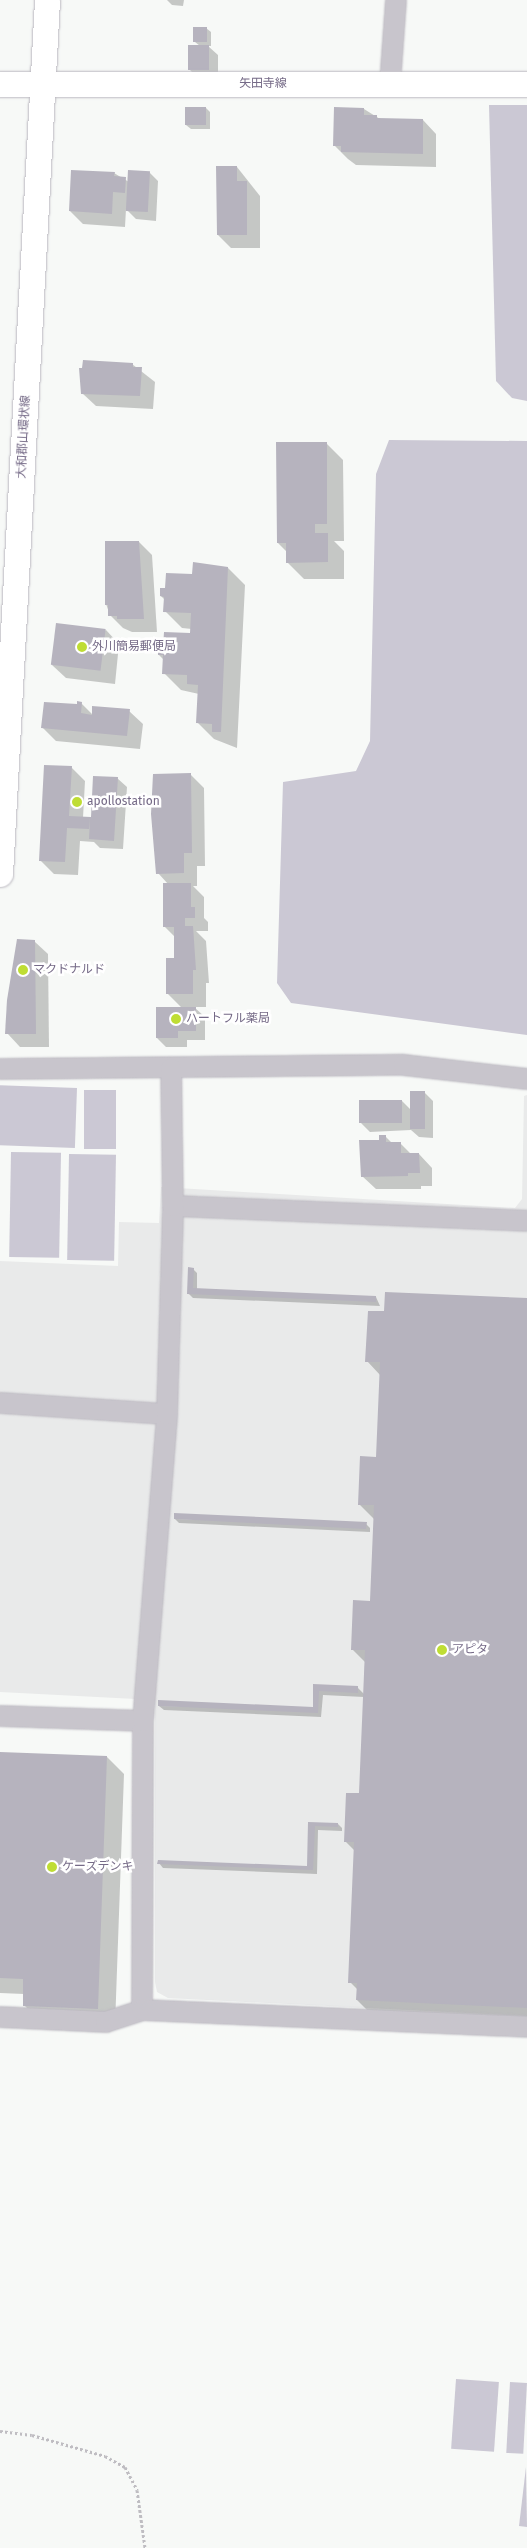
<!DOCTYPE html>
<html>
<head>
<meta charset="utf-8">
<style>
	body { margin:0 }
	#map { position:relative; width:527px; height:2548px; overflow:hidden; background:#f7f9f7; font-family:"Fira Sans","Noto Sans JP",sans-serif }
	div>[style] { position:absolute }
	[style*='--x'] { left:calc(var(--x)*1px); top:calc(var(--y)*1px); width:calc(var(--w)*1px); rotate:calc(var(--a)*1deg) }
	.built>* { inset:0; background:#e9eaea }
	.water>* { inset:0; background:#cbc8d4; transform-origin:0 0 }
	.shadow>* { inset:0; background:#0003 }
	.building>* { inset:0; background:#b6b3be; transform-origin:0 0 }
	.path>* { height:3px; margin-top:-1.5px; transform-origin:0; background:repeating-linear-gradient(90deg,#bfbdc2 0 2.5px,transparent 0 5px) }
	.roads { filter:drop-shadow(0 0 1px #bbb8c0) drop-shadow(0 0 1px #bbb8c0) }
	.minor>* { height:20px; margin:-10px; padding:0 10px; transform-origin:10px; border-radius:10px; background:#c8c5cc }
	.major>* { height:25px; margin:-12.5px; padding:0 12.5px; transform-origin:12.5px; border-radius:12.5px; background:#fff }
	.dots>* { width:14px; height:14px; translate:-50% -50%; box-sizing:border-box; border:2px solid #fff; border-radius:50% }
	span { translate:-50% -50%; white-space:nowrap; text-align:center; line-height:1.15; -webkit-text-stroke:5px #fff; paint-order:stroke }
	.street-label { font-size:12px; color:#756a87 }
	.poi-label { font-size:12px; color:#756a87 }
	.left { translate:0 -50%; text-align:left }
</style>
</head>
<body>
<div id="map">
	<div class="built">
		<i style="clip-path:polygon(527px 1095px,527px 2016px,168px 1998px,157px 1992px,155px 1982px,155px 1700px,0 1692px,0 1261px,118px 1266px,119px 1222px,159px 1223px,161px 1187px,515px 1208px,522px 1199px,524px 1096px)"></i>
	</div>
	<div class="water">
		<i style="clip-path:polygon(489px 105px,527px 105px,527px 401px,512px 398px,496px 381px)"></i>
		<i style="clip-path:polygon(389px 440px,527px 441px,527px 1035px,291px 1003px,277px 983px,283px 782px,356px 771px,370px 741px,376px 474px)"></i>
		<i style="left:77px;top:1088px;width:60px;height:77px;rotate:92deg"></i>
		<i style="left:84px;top:1090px;width:32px;height:59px"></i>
		<i style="left:11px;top:1152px;width:50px;height:105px;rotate:1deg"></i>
		<i style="left:69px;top:1154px;width:47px;height:106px;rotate:1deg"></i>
		<i style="left:456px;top:2379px;width:43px;height:70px;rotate:4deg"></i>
		<i style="left:510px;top:2382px;width:17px;height:71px;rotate:3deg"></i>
		<i style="clip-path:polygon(526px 2467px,527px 2527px,519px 2526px)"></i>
	</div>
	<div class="shadow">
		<i style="clip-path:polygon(167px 0,184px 0,183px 6px,172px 5px)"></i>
		<i style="clip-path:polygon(206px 28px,211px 32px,211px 46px,208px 46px,218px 55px,218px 79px,199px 79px,190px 70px,200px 46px,195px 42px)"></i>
		<i style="clip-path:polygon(206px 108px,210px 112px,210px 129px,191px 129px,186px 125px)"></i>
		<i style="clip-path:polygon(364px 109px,380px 119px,423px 120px,436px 134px,436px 167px,356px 165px,348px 159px,335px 146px)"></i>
		<i style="clip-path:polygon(237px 167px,260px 196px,260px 248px,231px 248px,218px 235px)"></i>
		<i style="clip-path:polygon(149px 172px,158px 181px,156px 221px,136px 219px,126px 209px,125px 227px,83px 224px,70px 211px,114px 173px,129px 182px)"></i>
		<i style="clip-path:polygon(132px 364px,155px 382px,153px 409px,96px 406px,82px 393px)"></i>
		<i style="clip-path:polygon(326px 443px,343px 460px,344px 541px,334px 541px,344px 551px,344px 579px,304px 579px,287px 562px,287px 552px,278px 543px)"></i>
		<i style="clip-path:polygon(139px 542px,152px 555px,157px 632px,132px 632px,123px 628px,110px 615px,106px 604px)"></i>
		<i style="clip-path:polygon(228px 568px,245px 585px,237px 748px,214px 739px,197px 722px,199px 694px,181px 690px,164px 673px,164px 660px,159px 655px,164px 648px,192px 634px,192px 629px,182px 628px,165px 611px,165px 600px,161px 596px,166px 589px,193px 576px)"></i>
		<i style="clip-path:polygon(106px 630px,119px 644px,115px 684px,66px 678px,52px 665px)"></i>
		<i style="clip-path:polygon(81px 703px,93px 715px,129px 711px,143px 724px,140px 749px,56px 741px,42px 727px)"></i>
		<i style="clip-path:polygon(71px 767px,85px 781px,83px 818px,92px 821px,117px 778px,127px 787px,123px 849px,100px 848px,94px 842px,80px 841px,78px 875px,54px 874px,40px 860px)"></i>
		<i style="clip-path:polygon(191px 775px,204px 788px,205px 866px,197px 866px,197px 886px,193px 886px,204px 897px,204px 918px,208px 922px,208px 931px,196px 931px,206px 941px,209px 983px,206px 983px,206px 1007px,194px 1007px,205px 1017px,205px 1040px,187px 1040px,187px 1047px,166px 1047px,157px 1038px,182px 1008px,167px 993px,175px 959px,175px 937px,164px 926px,168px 884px,158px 873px)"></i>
		<i style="clip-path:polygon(34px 941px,48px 954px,49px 1047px,20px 1047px,7px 1033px)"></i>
		<i style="clip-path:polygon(424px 1092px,433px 1101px,433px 1138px,419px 1137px,411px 1130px,370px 1132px,361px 1123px,402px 1101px,410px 1109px)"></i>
		<i style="clip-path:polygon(386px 1137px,392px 1143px,400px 1143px,412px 1155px,419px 1154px,432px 1168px,432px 1186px,421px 1186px,421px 1189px,376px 1189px,362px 1176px,380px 1141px)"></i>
		<i style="clip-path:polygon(193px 1269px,197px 1273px,197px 1289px,376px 1297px,380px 1306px,193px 1298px,188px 1293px)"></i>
		<i style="clip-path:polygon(527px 1299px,527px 2023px,374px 2017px,357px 2000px,358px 1990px,350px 1982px,355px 1851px,345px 1841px,360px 1794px,364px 1697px,323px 1695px,321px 1717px,164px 1710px,159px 1706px,314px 1708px,315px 1686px,358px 1688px,364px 1694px,365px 1662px,352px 1649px,371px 1602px,375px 1520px,359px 1504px,378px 1458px,381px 1376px,367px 1361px,385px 1313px)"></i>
		<i style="clip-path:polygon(175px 1519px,366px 1524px,370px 1528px,370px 1532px,179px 1523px)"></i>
		<i style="clip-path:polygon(0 1754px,107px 1757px,124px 1774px,115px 2026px,41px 2022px,24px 2005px,24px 1994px,0 1993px)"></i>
		<i style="clip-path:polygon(309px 1823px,338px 1824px,342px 1828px,342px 1831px,318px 1830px,317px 1874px,163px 1868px,159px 1863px,308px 1867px)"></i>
	</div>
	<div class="building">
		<i style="left:193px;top:27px;width:14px;height:15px"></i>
		<i style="left:188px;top:45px;width:21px;height:25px"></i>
		<i style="left:185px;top:107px;width:21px;height:18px"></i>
		<i style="clip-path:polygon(334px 107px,364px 108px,364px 115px,377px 115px,377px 118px,423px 119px,423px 154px,341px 152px,341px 146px,333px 146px)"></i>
		<i style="clip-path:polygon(216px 166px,237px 166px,237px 181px,247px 181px,247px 235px,217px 235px)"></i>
		<i style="clip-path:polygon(71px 170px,115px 172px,114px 176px,126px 177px,125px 193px,113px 192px,112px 214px,69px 211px)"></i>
		<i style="left:128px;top:170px;width:22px;height:41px;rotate:3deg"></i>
		<i style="clip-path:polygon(83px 360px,133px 363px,133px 367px,142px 367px,140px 396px,81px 394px,79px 368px,82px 368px)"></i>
		<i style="clip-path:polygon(276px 442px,327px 442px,327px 524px,315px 524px,315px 533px,328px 533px,328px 562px,286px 563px,286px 543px,277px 543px)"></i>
		<i style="clip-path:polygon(105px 541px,139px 541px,144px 619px,117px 619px,117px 616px,108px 616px,108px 605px,105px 605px)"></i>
		<i style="clip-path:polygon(193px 562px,228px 567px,221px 732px,212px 732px,212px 724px,196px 723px,198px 685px,187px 684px,187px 675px,162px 674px,163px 655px,158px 655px,158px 646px,163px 647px,164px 632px,190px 633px,191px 613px,163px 612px,164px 597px,160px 596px,160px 588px,165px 588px,166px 573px,192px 574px)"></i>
		<i style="left:56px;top:623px;width:50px;height:42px;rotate:7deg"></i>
		<i style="clip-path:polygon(77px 701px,82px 702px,81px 713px,92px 715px,92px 706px,130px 709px,127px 736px,41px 728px,44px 702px,77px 704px)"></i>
		<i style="clip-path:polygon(44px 765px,72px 766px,69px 816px,91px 817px,93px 776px,118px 777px,114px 841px,89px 839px,90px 819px,89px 829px,67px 828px,65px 862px,39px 861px)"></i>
		<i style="clip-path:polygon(191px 773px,192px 853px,184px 853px,184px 873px,156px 874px,151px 814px,153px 774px)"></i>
		<i style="clip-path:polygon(163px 883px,191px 883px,191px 907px,195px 907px,195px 918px,185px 918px,185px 926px,193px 926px,196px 970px,193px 970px,193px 994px,166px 994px,166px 958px,174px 958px,174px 927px,163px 927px)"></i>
		<i style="clip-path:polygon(17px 939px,35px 940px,36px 1034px,5px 1034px,7px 1000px)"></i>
		<i style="clip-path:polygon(156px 1007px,196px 1007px,196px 1031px,178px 1031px,178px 1038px,156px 1038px)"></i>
		<i style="left:410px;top:1091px;width:15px;height:38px"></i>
		<i style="left:359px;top:1100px;width:43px;height:23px"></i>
		<i style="clip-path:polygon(379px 1135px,386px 1135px,386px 1142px,401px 1142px,401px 1153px,419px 1153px,420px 1173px,408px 1173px,408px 1176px,361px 1177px,359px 1140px,379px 1140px)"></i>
		<i style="clip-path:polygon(188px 1267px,194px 1268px,193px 1288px,376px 1296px,376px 1302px,187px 1294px)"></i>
		<i style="clip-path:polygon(385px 1292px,527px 1298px,527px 2008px,356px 2000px,357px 1983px,348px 1983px,354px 1842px,344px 1842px,346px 1793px,359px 1793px,365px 1650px,351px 1650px,353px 1600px,370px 1601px,374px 1505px,358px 1505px,360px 1456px,376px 1457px,380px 1362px,365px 1362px,368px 1311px,384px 1311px)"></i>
		<i style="clip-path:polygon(174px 1513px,367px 1522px,366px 1529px,174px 1519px)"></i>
		<i style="clip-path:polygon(313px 1684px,358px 1686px,358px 1693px,319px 1691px,318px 1713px,158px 1706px,158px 1700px,313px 1707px)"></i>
		<i style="clip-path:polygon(0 1752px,107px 1756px,98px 2009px,23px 2006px,23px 1979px,0 1978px)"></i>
		<i style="clip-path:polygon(308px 1822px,338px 1823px,338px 1827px,315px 1826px,313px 1870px,157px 1864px,158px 1860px,307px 1866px)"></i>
	</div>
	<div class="path">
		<i style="--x:0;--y:2431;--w:32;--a:7"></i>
		<i style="--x:32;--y:2435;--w:76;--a:16"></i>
		<i style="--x:105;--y:2456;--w:23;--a:29"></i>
		<i style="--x:125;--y:2467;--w:26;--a:62"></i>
		<i style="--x:137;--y:2490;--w:59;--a:82.1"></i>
	</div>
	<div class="roads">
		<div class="minor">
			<i style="--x:390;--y:84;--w:84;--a:-85.9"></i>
			<i style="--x:0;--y:1069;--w:404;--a:-0.6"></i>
			<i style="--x:404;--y:1065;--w:124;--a:6.5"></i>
			<i style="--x:173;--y:1206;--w:354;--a:2.4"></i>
			<i style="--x:0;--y:1403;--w:167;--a:3.8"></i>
			<i style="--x:0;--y:1716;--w:143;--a:2"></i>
			<i style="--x:142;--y:2010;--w:289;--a:-89.8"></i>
			<i style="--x:143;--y:1721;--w:308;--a:-85.5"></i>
			<i style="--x:167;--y:1414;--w:208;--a:-88.3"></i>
			<i style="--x:173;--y:1206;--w:137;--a:-90.8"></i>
			<i style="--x:0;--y:2017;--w:106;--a:2.7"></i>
			<i style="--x:106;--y:2022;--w:38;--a:-18"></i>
			<i style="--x:142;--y:2010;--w:385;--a:2.5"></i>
		</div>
		<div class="major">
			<i style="--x:0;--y:84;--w:527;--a:0"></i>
			<i style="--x:0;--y:874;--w:875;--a:-86.92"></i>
		</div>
	</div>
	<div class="dots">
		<i style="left:82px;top:647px;background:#bfdd34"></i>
		<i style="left:77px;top:802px;background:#bfdd34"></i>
		<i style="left:23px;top:970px;background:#bfdd34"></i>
		<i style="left:176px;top:1019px;background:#bfdd34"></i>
		<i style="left:442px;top:1650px;background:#bfdd34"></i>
		<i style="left:52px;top:1867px;background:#bfdd34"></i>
	</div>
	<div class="street-label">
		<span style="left:263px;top:84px">矢田寺線</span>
		<span style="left:24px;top:437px;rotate:-87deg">大和郡山環状線</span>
	</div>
	<div class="poi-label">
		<span class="left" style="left:92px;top:647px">外川簡易郵便局</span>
		<span class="left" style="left:87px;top:802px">apollostation</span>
		<span class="left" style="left:33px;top:970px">マクドナルド</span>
		<span class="left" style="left:186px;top:1019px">ハートフル薬局</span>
		<span class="left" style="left:452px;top:1650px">アピタ</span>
		<span class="left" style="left:62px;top:1867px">ケーズデンキ</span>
	</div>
</div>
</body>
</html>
